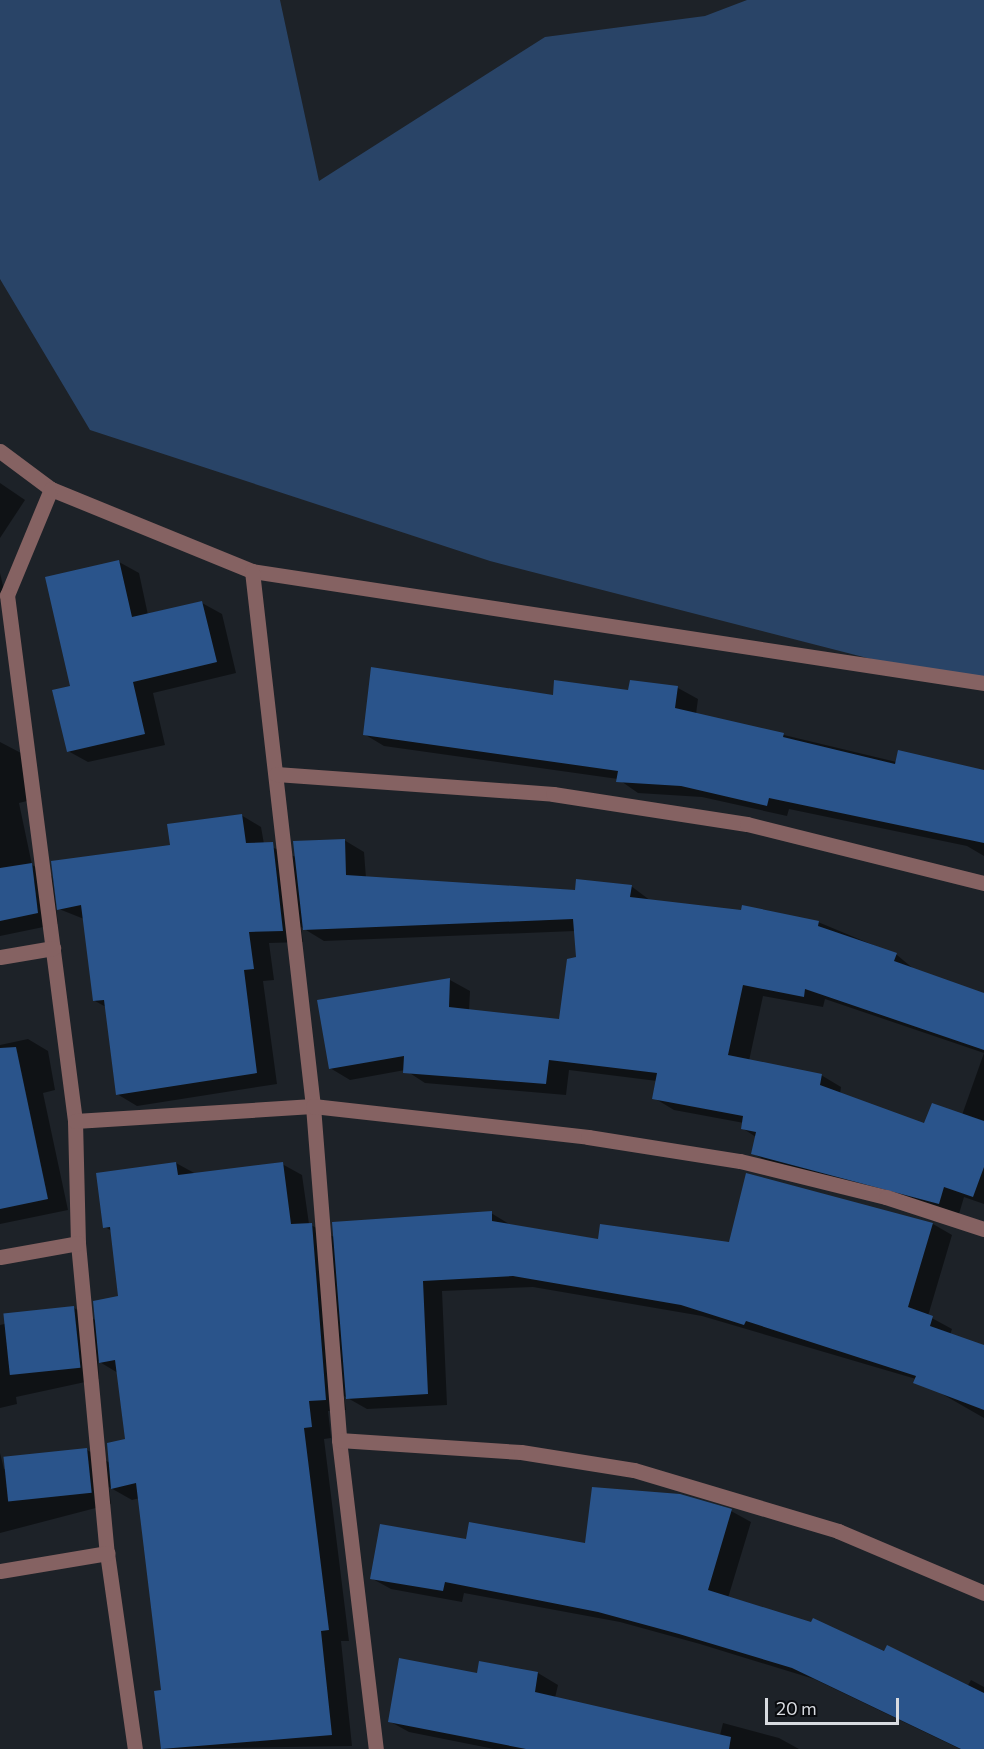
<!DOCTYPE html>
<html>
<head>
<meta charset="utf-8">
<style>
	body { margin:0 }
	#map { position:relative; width:984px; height:1749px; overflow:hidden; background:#1d2228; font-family:Commissioner,sans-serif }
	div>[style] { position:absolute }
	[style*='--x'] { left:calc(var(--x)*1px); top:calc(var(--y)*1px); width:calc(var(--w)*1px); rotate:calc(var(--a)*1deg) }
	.green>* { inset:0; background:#294467 }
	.shadow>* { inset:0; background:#0007 }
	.building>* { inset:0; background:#2a548b; transform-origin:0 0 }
	.minor>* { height:15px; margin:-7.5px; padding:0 7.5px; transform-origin:7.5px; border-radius:7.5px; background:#856262 }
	span { translate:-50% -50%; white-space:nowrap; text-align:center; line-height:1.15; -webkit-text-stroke:4.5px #090b0e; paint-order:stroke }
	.scale { position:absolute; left:765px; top:1698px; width:134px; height:27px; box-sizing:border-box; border:3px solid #d8dbe0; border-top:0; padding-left:8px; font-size:18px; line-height:21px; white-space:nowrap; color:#d8dbe0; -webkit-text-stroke:4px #090b0e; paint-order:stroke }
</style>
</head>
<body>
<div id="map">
	<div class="green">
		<i style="clip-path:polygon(0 0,280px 0,319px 181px,545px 37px,705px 16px,747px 0,984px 0,984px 688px,490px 561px,90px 430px,0 279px)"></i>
	</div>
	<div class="shadow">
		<i style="clip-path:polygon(0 483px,25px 500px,0 538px)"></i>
		<i style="clip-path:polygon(119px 562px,139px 573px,148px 615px,202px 603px,222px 614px,236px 673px,153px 693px,165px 745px,88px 762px,68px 751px,72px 687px)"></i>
		<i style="clip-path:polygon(0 573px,7px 603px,0 599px)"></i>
		<i style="clip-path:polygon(631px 682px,678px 688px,698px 699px,696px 714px,984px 783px,984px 856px,967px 846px,789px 809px,787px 816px,702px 797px,638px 793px,618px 779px,384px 746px,364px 734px,554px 696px,630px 691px)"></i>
		<i style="clip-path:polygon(0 742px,21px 753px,31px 800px,19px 803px,32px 865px,52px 876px,58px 924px,0 936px)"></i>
		<i style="clip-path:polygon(evenodd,241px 815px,261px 827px,264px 844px,296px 857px,344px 840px,364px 852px,366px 878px,576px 892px,631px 886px,651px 901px,818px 922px,897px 955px,915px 970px,984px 994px,984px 1204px,964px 1197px,959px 1214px,772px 1164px,752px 1153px,756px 1137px,742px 1128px,744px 1123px,674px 1110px,654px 1098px,657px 1081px,569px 1070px,566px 1095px,425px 1083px,405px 1070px,350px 1080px,330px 1068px,319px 1001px,450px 980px,470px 991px,469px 1011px,561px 1021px,578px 958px,575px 931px,324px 941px,301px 927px,303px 942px,269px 943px,274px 980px,263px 981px,277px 1084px,137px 1106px,117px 1094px,106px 1007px,95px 1001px,84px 919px,59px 909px,171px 846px,241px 815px,763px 996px,823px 1007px,825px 999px,984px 1053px,962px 1115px,925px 1125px,840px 1094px,841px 1087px,821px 1075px,749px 1061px,763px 996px)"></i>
		<i style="clip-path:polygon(28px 1039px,48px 1051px,55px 1090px,43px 1093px,68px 1210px,0 1224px,0 1045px)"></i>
		<i style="clip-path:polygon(176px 1163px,196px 1174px,282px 1164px,302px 1175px,309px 1224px,334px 1237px,491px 1213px,511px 1225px,600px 1240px,731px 1244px,933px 1224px,952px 1235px,928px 1316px,952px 1329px,950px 1335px,984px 1347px,984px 1418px,916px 1379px,702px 1316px,533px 1287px,442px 1291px,447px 1405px,367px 1409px,344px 1396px,346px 1410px,328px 1411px,331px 1438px,324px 1439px,349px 1641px,341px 1641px,352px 1746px,162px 1749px,156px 1692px,163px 1691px,140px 1498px,132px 1500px,109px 1487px,111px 1504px,0 1533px,0 1453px,4px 1469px,87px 1450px,110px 1463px,126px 1440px,118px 1373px,98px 1361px,99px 1379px,16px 1397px,17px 1404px,0 1408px,0 1325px,74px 1308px,97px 1321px,119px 1297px,112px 1231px,105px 1227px)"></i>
		<i style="clip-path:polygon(731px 1511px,751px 1522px,728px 1598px,811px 1624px,813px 1620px,967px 1687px,971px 1680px,984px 1687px,984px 1749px,960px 1749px,814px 1679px,700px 1644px,620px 1622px,464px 1593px,462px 1602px,391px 1589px,371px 1578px,467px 1541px,587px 1545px)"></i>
		<i style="clip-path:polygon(481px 1663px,538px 1673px,558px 1685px,555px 1698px,720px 1735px,723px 1723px,779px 1738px,799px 1749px,494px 1749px,409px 1732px,389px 1721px,479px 1675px)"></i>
	</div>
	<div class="building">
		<i style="clip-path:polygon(119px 560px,132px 617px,202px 601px,217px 662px,133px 682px,145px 734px,67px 752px,52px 690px,70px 686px,45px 577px)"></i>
		<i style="clip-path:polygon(371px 667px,553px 695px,554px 680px,628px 690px,630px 680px,678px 686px,675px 708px,784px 733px,783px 737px,895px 764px,898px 750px,984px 770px,984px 843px,769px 798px,767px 806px,681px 786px,616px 782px,618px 771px,363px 735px)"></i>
		<i style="clip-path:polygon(242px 814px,246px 843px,273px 842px,283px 931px,249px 932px,254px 969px,244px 970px,257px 1073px,116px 1095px,104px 1000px,93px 1001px,81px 905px,57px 910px,51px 861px,170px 845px,167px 824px)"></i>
		<i style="clip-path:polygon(345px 839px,346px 875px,575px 890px,576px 879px,632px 885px,630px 897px,741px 910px,742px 905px,819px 921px,818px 926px,897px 953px,894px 961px,984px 993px,984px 1050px,805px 989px,804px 997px,743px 985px,728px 1055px,822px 1074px,820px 1085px,924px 1123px,932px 1103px,984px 1121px,984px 1167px,973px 1197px,944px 1187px,939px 1204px,751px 1154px,756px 1132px,741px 1129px,743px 1116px,652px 1099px,657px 1073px,549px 1060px,546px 1084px,403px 1073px,404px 1056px,329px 1069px,317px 1000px,450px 978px,449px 1007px,559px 1019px,567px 959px,576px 957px,573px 919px,303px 930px,293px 841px)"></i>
		<i style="clip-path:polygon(32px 863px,38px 913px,0 921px,0 868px)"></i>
		<i style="clip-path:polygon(16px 1047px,48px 1199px,0 1209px,0 1048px)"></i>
		<i style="clip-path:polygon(176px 1162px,178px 1175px,283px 1162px,291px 1224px,312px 1223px,326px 1400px,309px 1401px,312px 1427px,304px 1428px,329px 1630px,321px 1631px,332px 1735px,161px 1749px,154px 1691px,161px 1690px,136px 1483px,111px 1489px,107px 1443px,125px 1439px,115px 1360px,99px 1363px,93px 1301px,118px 1296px,110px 1227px,103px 1228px,96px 1173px)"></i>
		<i style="clip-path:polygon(746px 1173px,933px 1223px,908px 1307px,933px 1316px,930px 1326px,984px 1345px,984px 1410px,913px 1383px,916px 1376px,746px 1321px,744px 1325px,681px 1305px,513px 1276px,423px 1281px,428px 1394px,346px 1399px,332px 1222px,492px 1211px,492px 1221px,598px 1239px,600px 1224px,729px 1242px)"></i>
		<i style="left:74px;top:1306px;width:62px;height:71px;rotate:84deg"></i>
		<i style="left:87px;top:1448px;width:45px;height:84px;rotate:84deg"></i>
		<i style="clip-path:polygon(592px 1487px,680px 1494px,732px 1509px,708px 1590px,811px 1622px,813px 1618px,884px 1651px,887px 1645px,984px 1693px,984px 1749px,961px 1749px,792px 1668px,679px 1634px,598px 1612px,445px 1582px,443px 1591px,370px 1579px,380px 1524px,466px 1539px,469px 1522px,585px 1543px)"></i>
		<i style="clip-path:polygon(399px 1658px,477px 1673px,479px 1661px,538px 1672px,535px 1692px,731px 1737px,729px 1749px,526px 1749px,388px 1722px)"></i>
	</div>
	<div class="minor">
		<i style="--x:0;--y:451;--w:64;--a:36.7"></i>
		<i style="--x:51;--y:489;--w:217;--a:22.2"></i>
		<i style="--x:252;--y:571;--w:741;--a:8.7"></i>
		<i style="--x:51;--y:489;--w:115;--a:112.5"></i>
		<i style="--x:7;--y:595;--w:530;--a:82.63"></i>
		<i style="--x:75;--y:1121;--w:122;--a:88.6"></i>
		<i style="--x:78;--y:1243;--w:311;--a:84.7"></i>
		<i style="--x:107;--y:1553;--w:198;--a:81.9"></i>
		<i style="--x:252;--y:571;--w:538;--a:83.5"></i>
		<i style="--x:313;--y:1106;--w:335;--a:85.5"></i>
		<i style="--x:339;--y:1440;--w:311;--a:83.2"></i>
		<i style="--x:276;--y:774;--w:278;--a:4.1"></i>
		<i style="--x:553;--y:794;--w:196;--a:8.8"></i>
		<i style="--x:747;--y:824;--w:244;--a:14"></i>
		<i style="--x:0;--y:957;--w:54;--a:-9.6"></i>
		<i style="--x:75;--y:1121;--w:238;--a:-3.6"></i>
		<i style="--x:313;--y:1106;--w:277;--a:6.4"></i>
		<i style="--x:588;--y:1137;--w:154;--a:9"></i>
		<i style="--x:740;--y:1161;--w:150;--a:13.9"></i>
		<i style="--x:886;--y:1197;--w:103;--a:18.1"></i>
		<i style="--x:0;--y:1257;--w:79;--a:-10.2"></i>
		<i style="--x:339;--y:1440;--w:182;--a:3.8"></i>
		<i style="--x:521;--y:1452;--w:114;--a:9.1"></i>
		<i style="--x:634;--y:1470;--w:213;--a:16.6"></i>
		<i style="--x:838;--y:1531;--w:159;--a:23"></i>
		<i style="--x:0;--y:1571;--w:109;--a:-9.5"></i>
	</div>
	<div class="scale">20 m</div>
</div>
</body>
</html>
